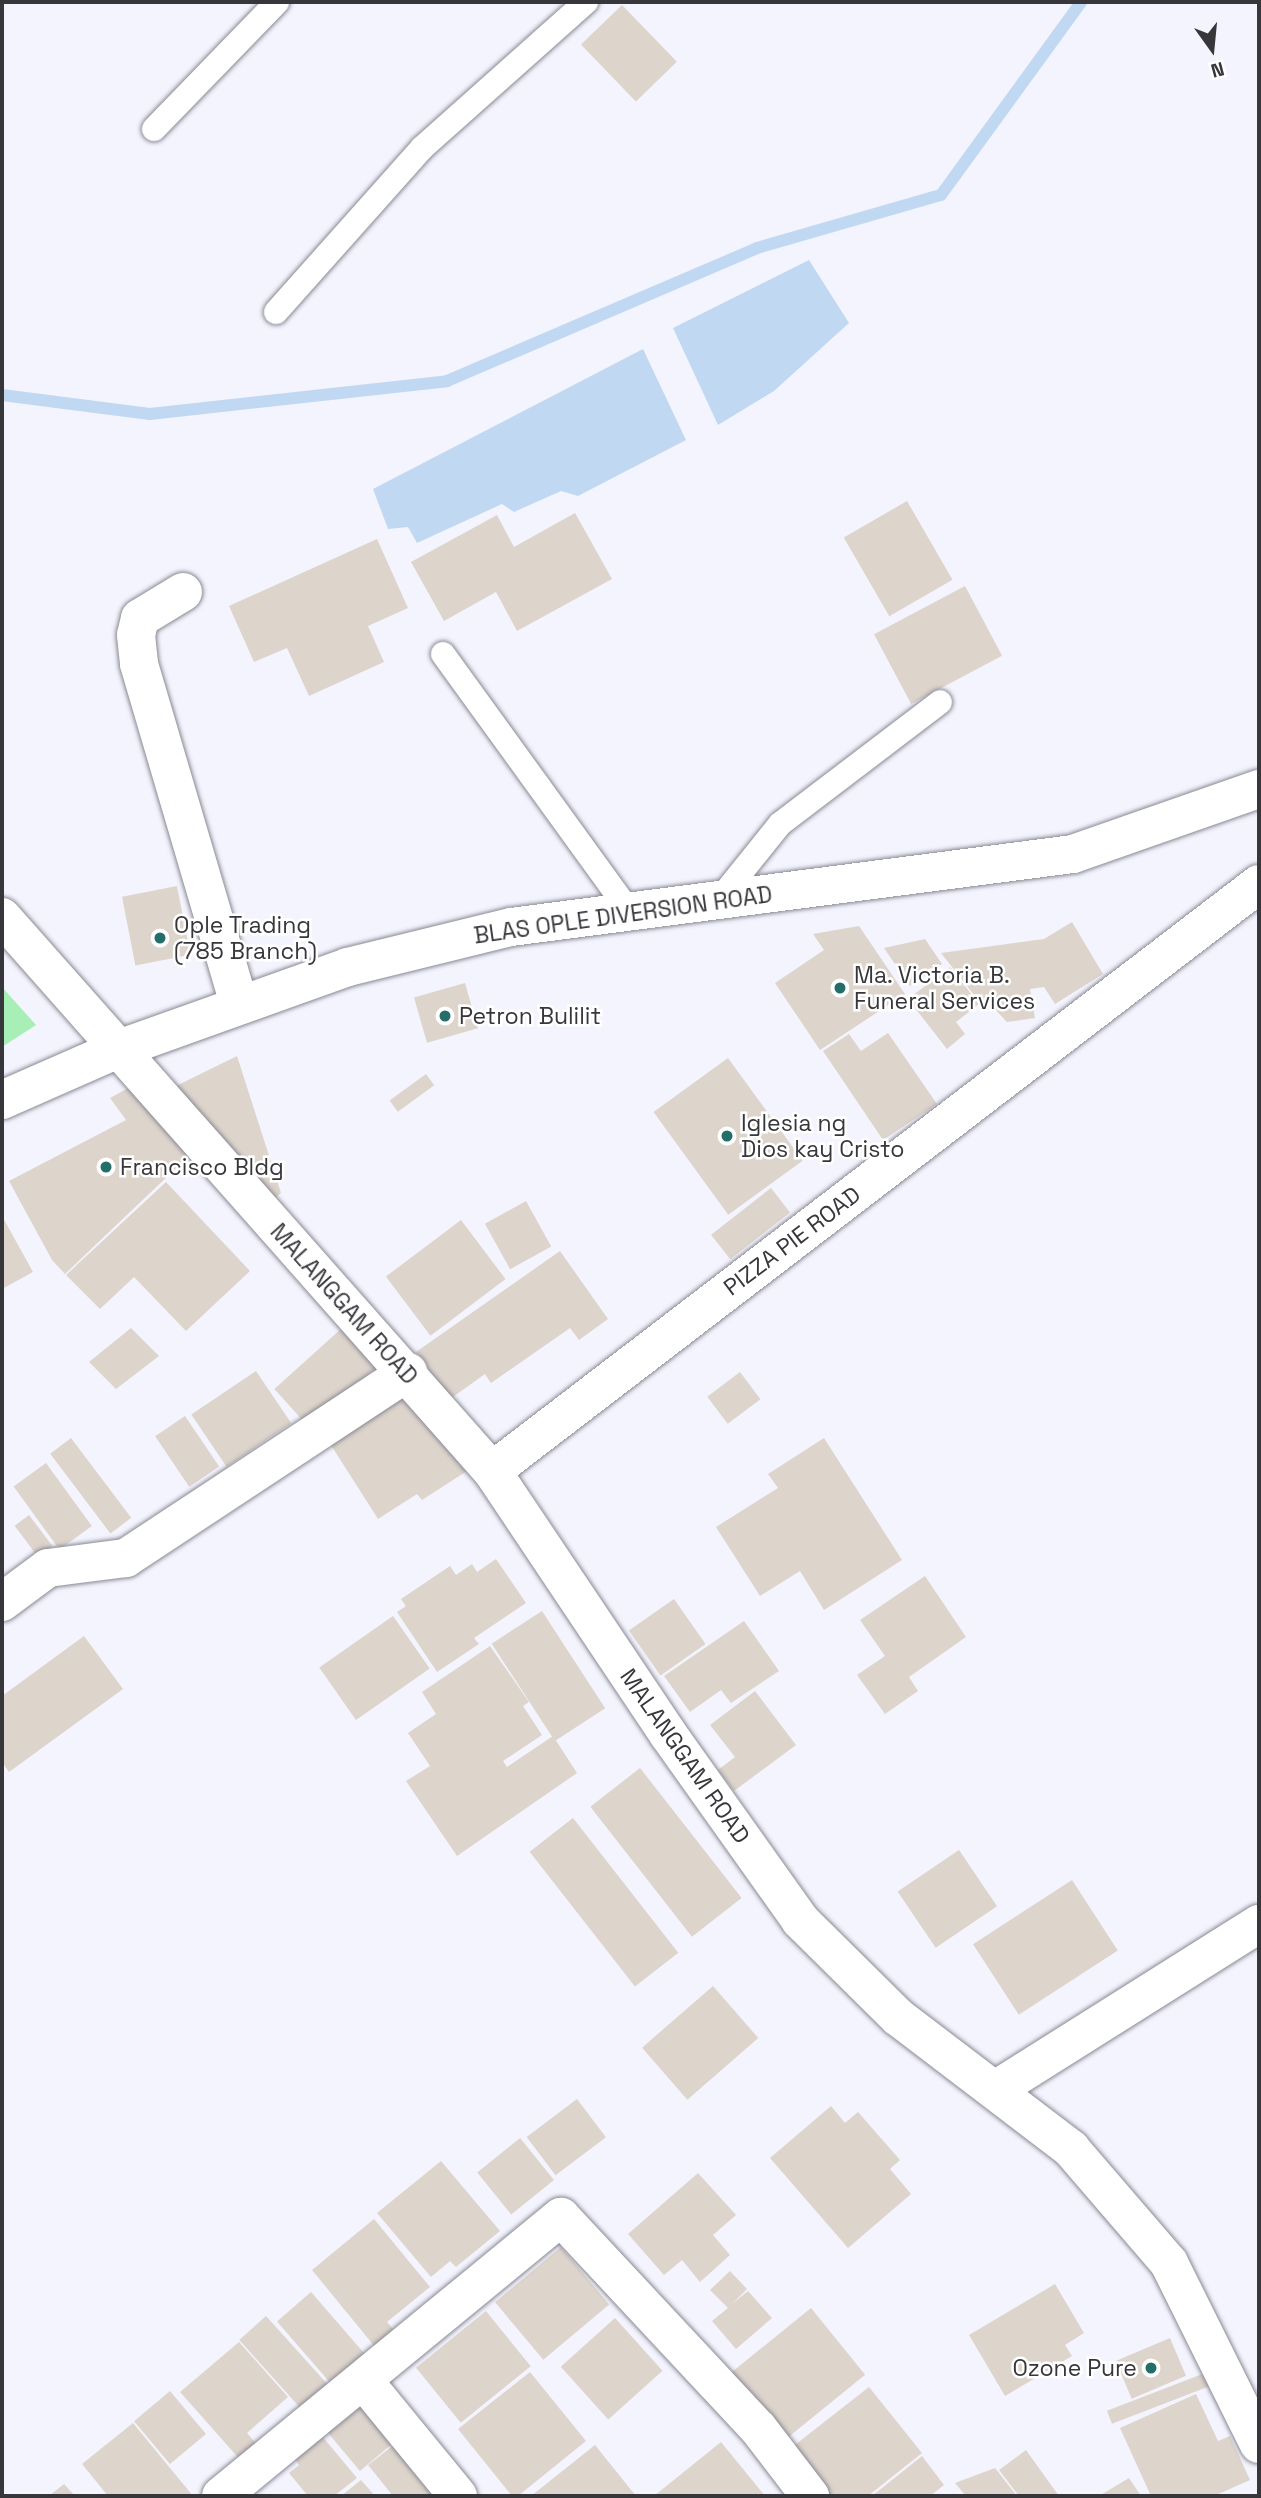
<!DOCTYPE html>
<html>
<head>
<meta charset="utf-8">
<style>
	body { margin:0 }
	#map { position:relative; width:1261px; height:2498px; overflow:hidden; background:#f4f4fe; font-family:"Space Grotesk",sans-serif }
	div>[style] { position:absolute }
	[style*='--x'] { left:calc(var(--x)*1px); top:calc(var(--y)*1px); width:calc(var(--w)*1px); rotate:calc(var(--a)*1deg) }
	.green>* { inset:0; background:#a7efb7 }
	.water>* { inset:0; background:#c1d8f3 }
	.stream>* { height:12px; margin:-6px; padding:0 6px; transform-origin:6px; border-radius:6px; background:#c1d8f3 }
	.building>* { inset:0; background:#ddd4cb; transform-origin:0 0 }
	.roads { filter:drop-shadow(0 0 2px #898994) drop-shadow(0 0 2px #898994) }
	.service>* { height:24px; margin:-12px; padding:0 12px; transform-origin:12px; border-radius:12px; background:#fff }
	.minor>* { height:38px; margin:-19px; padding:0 19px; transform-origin:19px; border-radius:19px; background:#fff }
	.secondary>* { height:38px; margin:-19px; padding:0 19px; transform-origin:19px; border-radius:19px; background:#fff }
	.dots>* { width:19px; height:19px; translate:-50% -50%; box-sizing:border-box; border:4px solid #fff; border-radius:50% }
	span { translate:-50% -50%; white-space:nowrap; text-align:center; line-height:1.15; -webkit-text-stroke:5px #fff; paint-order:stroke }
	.street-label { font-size:23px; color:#36363b }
	.poi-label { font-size:23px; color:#36363b }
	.left { translate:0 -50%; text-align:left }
	.right { translate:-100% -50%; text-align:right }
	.frame { position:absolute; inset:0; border:4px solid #36363b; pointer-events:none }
	.north { position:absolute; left:1177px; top:14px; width:70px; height:70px; -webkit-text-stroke:5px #fff; paint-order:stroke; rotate:165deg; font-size:19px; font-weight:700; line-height:28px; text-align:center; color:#36363b }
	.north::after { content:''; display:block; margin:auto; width:24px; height:32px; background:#36363b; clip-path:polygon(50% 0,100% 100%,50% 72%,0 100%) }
</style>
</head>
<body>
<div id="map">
	<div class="green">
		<i style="clip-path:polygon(2px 987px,36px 1025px,2px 1047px)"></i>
	</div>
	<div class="water">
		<i style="clip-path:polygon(809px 260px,849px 323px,774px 391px,718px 425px,673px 328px)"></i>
		<i style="clip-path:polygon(643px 349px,686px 440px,578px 496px,561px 491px,514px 512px,502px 504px,417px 543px,408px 527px,388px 529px,373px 489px)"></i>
	</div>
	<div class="stream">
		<i style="--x:2;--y:395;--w:149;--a:7.3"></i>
		<i style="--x:150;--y:414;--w:299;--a:-6.3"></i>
		<i style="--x:447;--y:381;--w:337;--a:-23.2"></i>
		<i style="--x:757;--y:248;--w:191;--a:-16.1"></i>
		<i style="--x:941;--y:195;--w:238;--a:-54"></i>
	</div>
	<div class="building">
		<i style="left:622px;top:5px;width:79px;height:57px;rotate:46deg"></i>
		<i style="left:907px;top:501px;width:91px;height:73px;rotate:60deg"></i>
		<i style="clip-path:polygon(575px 513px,612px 579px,517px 631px,496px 592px,444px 621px,411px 562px,497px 515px,514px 547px)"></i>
		<i style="clip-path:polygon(377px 539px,408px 608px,368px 626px,384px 662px,309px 696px,287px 648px,254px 662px,229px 606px)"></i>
		<i style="left:965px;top:586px;width:79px;height:103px;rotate:62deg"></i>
		<i style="left:177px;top:886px;width:70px;height:56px;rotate:79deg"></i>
		<i style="clip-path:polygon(1072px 922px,1103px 974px,1055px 1004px,1044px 987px,1030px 989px,1035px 1018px,1007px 1022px,990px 1004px,982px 1005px,941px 953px,1044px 939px)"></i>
		<i style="clip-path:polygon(859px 926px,905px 994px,820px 1050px,775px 983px,824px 950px,813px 934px)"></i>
		<i style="clip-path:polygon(925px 939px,942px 964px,910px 986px,884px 948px)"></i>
		<i style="clip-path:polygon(950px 967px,979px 1004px,956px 1022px,965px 1034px,947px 1049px,908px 999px)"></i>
		<i style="left:465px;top:983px;width:47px;height:53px;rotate:74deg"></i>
		<i style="clip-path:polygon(888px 1033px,937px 1104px,883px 1140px,823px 1051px,849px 1034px,861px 1051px)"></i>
		<i style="clip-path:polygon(237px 1056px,281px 1193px,269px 1203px,172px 1088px)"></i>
		<i style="left:728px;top:1058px;width:127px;height:92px;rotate:54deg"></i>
		<i style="left:426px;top:1074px;width:14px;height:45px;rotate:54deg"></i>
		<i style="clip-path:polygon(132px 1086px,192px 1153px,65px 1274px,52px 1260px,9px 1181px,126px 1120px,110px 1098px)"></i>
		<i style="clip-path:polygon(166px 1182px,250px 1271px,186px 1331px,134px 1277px,100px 1309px,66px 1275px)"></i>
		<i style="left:771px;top:1188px;width:31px;height:76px;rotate:52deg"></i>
		<i style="left:526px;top:1201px;width:52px;height:47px;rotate:61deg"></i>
		<i style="clip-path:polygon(2px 1216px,33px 1272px,2px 1289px)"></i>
		<i style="left:461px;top:1220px;width:74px;height:94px;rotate:53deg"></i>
		<i style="clip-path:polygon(560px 1251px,608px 1319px,579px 1340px,570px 1328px,491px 1383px,485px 1374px,450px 1399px,416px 1352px)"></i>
		<i style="clip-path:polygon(131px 1328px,159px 1356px,116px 1389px,89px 1362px)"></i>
		<i style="left:342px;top:1328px;width:52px;height:91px;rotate:48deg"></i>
		<i style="left:256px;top:1371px;width:63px;height:78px;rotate:56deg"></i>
		<i style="left:740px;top:1372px;width:34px;height:41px;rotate:53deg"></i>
		<i style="clip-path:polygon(403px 1394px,467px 1471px,422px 1500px,417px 1494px,378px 1519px,329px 1442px)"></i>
		<i style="left:185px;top:1416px;width:61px;height:36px;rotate:56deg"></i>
		<i style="left:71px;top:1438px;width:100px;height:26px;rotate:53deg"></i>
		<i style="clip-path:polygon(824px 1438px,902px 1560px,824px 1610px,800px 1571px,760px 1596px,716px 1527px,778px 1488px,768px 1474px)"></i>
		<i style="left:46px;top:1463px;width:78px;height:40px;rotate:54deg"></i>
		<i style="left:29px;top:1515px;width:39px;height:18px;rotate:53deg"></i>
		<i style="clip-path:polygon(496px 1559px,526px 1603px,474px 1638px,479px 1644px,437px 1672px,397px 1612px,406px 1606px,401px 1599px,450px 1566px,456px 1575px,472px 1564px,477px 1572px)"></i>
		<i style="clip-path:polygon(925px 1576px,966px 1637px,909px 1677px,918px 1691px,885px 1714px,857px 1675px,885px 1656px,860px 1620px)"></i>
		<i style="left:674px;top:1599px;width:55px;height:55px;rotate:55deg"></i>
		<i style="left:542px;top:1611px;width:116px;height:60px;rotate:57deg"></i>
		<i style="left:393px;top:1616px;width:64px;height:90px;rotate:55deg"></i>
		<i style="clip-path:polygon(744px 1621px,779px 1671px,731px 1703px,721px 1690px,690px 1712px,664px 1676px)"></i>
		<i style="clip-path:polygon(84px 1636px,123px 1689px,9px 1772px,2px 1762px,2px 1696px)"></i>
		<i style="clip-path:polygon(490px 1646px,529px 1702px,523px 1706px,542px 1735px,503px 1761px,507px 1767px,553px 1736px,577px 1773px,457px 1856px,406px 1781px,430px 1766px,408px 1733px,436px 1714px,422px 1692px)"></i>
		<i style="clip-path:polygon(755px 1691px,796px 1745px,734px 1791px,718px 1770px,735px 1757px,710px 1725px)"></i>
		<i style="left:640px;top:1768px;width:165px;height:63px;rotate:52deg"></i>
		<i style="left:573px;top:1818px;width:171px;height:55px;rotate:52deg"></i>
		<i style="left:959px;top:1850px;width:68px;height:74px;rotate:56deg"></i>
		<i style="left:1072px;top:1880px;width:84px;height:118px;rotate:57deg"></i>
		<i style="left:713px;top:1986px;width:69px;height:94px;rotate:49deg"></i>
		<i style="left:577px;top:2099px;width:48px;height:63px;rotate:53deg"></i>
		<i style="clip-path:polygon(831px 2106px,845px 2123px,858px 2112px,900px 2160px,890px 2169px,911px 2194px,848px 2248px,770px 2158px)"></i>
		<i style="left:520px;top:2138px;width:54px;height:55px;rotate:51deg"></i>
		<i style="clip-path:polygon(441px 2161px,500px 2231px,456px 2267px,450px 2261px,431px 2277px,377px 2213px)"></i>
		<i style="clip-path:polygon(698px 2173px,736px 2215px,713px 2235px,730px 2255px,700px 2282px,682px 2260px,664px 2275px,628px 2234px)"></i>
		<i style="clip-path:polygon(374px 2219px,430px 2287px,387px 2322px,400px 2337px,380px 2353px,312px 2270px)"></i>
		<i style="left:561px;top:2247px;width:75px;height:86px;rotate:50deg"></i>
		<i style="clip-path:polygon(730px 2271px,747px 2289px,732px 2304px,748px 2291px,772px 2318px,736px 2349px,712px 2321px,728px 2308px,710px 2290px)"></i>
		<i style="clip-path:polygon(1055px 2284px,1084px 2333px,1065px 2345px,1072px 2356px,1005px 2396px,969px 2335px)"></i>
		<i style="left:311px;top:2292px;width:89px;height:45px;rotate:49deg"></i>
		<i style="left:811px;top:2308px;width:86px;height:103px;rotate:51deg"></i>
		<i style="left:486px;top:2311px;width:71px;height:90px;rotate:51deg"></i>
		<i style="left:266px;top:2316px;width:98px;height:36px;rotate:48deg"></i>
		<i style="left:615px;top:2318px;width:71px;height:73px;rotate:48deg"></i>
		<i style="left:1170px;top:2338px;width:41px;height:59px;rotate:67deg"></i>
		<i style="clip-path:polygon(239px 2342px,288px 2397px,247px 2433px,260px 2448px,243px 2463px,180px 2392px)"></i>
		<i style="clip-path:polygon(530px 2372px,586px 2441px,518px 2496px,512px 2496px,458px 2429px)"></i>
		<i style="left:1205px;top:2373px;width:14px;height:105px;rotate:69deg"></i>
		<i style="clip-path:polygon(869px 2387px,922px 2453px,868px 2496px,830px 2496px,791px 2448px)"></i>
		<i style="left:170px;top:2391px;width:56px;height:47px;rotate:50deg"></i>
		<i style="clip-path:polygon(1196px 2394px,1218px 2441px,1230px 2436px,1250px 2480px,1214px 2496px,1151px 2496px,1120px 2428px)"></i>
		<i style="left:368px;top:2395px;width:53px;height:55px;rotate:50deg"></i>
		<i style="clip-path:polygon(133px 2423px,193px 2496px,108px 2496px,82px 2464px)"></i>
		<i style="clip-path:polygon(317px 2430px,357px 2478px,334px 2496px,308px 2496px,289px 2473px,299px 2465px,290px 2453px)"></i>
		<i style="clip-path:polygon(399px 2441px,437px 2496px,393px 2496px,368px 2465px)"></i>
		<i style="clip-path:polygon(721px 2442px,765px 2496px,654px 2496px)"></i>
		<i style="clip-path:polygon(595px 2445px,636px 2496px,531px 2496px)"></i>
		<i style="clip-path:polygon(1026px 2450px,1059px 2496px,1019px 2496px,999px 2470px)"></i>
		<i style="clip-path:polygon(922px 2456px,944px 2485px,930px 2496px,872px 2496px)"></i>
		<i style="clip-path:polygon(995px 2468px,1017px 2496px,966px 2496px,955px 2483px)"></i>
		<i style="clip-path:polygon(1129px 2478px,1141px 2496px,1099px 2496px)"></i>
		<i style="clip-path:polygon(361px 2480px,375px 2496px,341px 2496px)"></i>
		<i style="clip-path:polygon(64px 2484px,75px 2496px,49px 2496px)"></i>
	</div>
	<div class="roads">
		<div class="service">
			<i style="--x:154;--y:129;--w:177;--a:-45.9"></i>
			<i style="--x:276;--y:312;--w:220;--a:-48.3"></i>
			<i style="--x:422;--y:148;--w:220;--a:-41.7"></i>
			<i style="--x:443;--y:654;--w:317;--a:54.1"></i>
			<i style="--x:719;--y:900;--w:97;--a:-51.2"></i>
			<i style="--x:780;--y:824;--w:201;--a:-37.3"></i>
		</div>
		<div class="minor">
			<i style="--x:183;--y:592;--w:50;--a:148.8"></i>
			<i style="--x:140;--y:618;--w:17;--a:103"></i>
			<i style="--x:136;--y:635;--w:29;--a:84"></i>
			<i style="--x:139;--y:664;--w:354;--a:73.6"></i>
			<i style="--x:2;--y:917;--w:740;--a:48.51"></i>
			<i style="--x:492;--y:1471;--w:316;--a:56.2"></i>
			<i style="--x:668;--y:1734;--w:228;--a:54.6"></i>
			<i style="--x:800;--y:1920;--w:138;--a:44.7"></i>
			<i style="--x:898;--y:2017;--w:218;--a:37.3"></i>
			<i style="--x:1071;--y:2149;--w:150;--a:49.3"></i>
			<i style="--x:1169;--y:2263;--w:202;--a:63.6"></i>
			<i style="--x:492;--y:1471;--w:966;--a:-37.43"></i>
			<i style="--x:2;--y:1602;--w:57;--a:-36.5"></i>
			<i style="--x:48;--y:1568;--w:79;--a:-7.3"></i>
			<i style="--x:126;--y:1558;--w:338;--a:-33.4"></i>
			<i style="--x:995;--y:2090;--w:312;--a:-32.2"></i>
			<i style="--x:363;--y:2380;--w:150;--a:50.7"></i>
			<i style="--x:221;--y:2496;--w:440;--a:-39.4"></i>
			<i style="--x:561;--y:2217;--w:289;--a:47"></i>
			<i style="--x:758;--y:2428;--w:86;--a:52.6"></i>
		</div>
		<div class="secondary">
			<i style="--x:2;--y:1100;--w:124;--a:-23.7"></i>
			<i style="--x:116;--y:1050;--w:246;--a:-19.7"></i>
			<i style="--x:348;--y:967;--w:168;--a:-13.8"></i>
			<i style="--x:511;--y:927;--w:567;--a:-7.4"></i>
			<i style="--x:1073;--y:854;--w:197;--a:-19.3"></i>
		</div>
	</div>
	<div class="dots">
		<i style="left:160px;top:938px;background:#246e6a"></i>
		<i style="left:840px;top:988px;background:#246e6a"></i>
		<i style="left:445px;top:1016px;background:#246e6a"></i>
		<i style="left:727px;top:1136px;background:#246e6a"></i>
		<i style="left:106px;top:1167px;background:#246e6a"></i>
		<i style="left:1151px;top:2368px;background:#246e6a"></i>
	</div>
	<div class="street-label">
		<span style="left:623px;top:915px;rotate:-8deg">BLAS OPLE DIVERSION ROAD</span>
		<span style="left:792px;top:1241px;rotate:-37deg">PIZZA PIE ROAD</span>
		<span style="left:344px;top:1304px;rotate:48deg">MALANGGAM ROAD</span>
		<span style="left:685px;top:1756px;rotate:55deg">MALANGGAM ROAD</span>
	</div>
	<div class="poi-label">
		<span class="left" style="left:174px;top:938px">Ople Trading<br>(785 Branch)</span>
		<span class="left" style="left:854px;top:988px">Ma. Victoria B.<br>Funeral Services</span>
		<span class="left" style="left:459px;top:1016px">Petron Bulilit</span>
		<span class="left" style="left:741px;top:1136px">Iglesia ng<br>Dios kay Cristo</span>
		<span class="left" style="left:120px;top:1167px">Francisco Bldg</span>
		<span class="right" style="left:1137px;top:2368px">Ozone Pure</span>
	</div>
	<div class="frame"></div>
	<div class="north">N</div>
</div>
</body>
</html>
